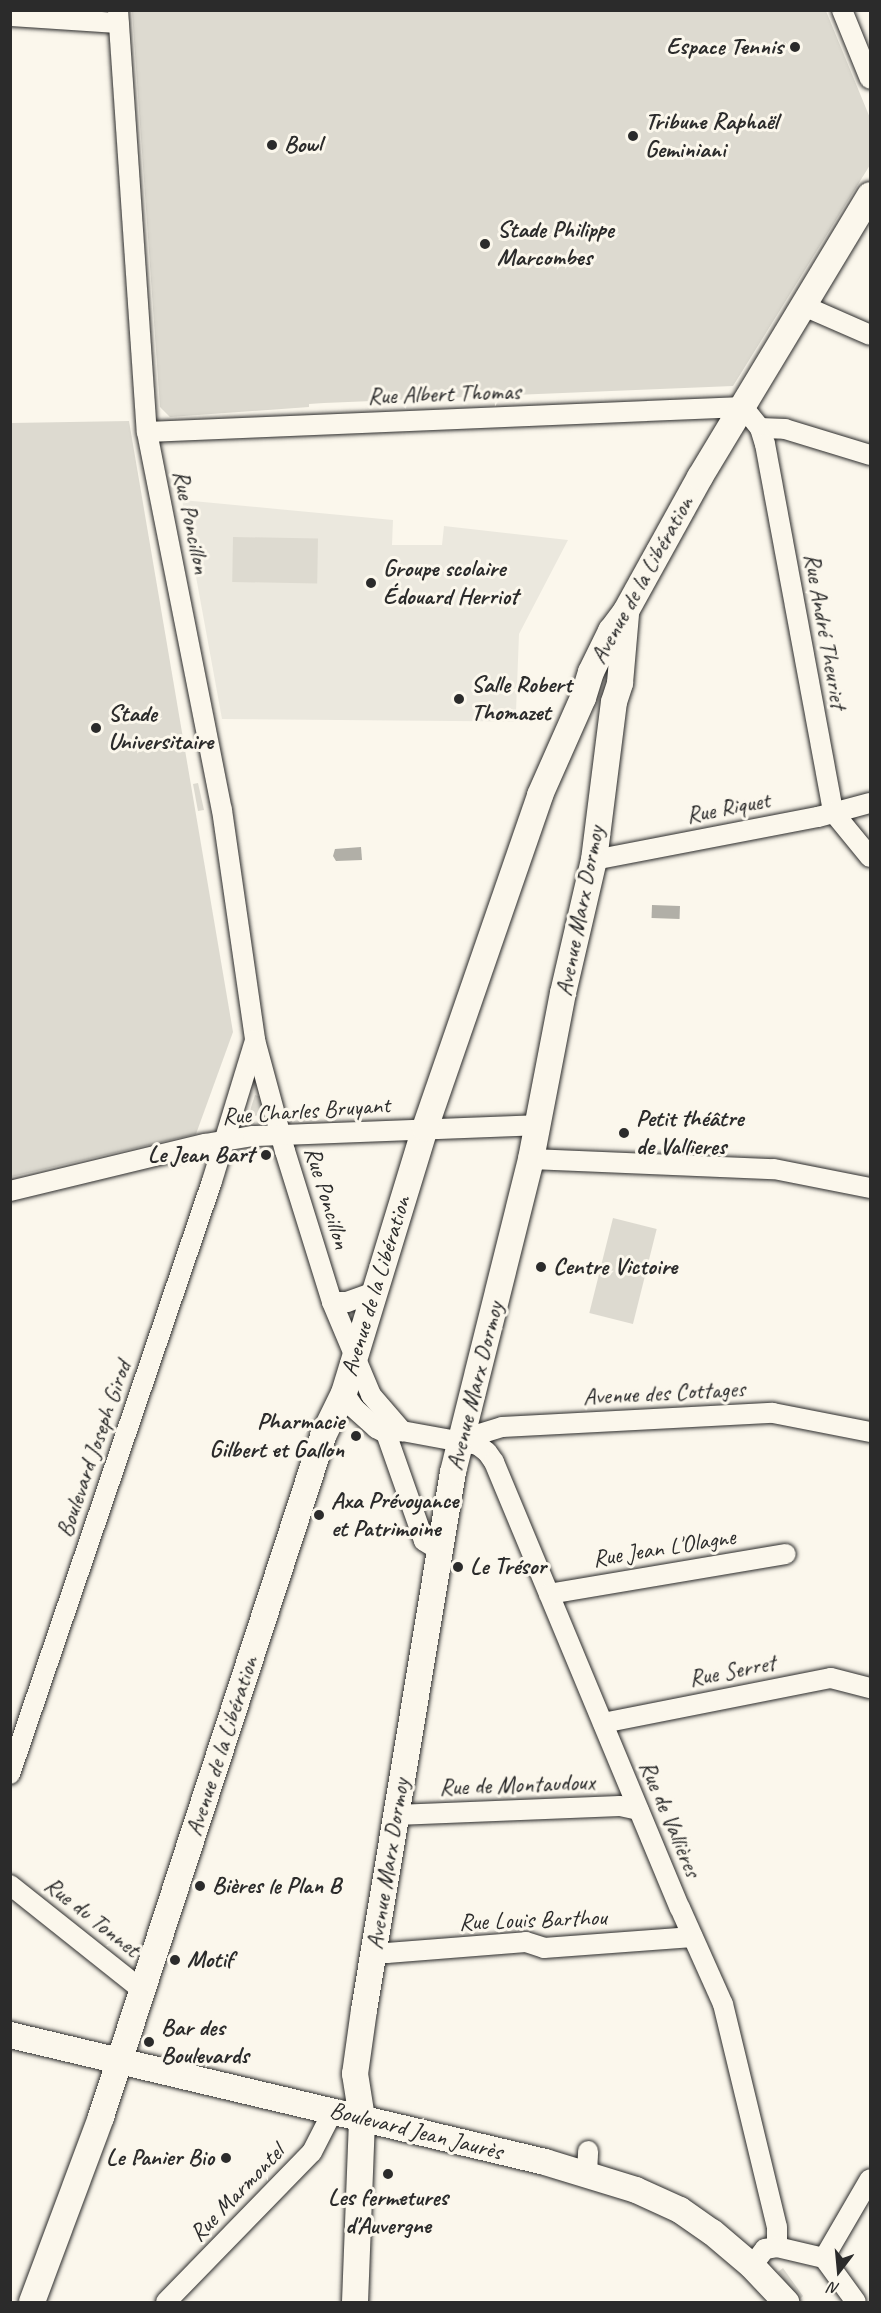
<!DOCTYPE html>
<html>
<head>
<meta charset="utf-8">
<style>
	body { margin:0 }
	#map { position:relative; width:881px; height:2313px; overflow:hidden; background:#fbf7ec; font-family:Caveat,sans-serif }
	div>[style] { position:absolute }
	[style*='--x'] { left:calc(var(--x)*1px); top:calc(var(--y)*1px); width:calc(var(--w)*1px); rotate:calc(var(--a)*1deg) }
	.built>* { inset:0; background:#ebe8de }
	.green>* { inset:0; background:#dddad0; transform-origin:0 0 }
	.water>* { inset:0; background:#b1afa7; transform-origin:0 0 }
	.roads { filter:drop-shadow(0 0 2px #2b2b2b) drop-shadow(0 0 2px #2b2b2b) }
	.minor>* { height:20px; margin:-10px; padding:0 10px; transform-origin:10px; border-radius:10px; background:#fbf7ec }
	.major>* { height:26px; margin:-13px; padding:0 13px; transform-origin:13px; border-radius:13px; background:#fbf7ec }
	.dots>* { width:16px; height:16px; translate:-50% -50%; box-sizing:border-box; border:3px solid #fbf7ec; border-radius:50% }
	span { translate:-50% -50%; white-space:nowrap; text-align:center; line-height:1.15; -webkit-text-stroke:6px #fbf7ec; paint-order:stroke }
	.poi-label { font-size:24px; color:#2b2b2b; font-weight:700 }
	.right { translate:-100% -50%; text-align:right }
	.left { translate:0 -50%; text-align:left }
	.street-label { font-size:24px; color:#2b2b2b }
	.frame { position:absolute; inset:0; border:12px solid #2b2b2b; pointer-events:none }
	.north { position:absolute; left:809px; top:2241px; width:60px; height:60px; -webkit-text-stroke:4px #fbf7ec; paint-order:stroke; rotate:196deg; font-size:16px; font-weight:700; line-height:24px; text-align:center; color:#2b2b2b }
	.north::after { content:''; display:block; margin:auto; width:21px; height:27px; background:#2b2b2b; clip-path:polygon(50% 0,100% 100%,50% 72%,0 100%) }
</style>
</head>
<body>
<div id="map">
	<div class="built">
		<i style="clip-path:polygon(182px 500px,393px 520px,392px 545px,442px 545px,444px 526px,568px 540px,519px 634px,516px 712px,555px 713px,552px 722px,222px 719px)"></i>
	</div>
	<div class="green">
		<i style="clip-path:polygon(132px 11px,826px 11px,870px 118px,870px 165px,733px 386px,324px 403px,309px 404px,309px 407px,170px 417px,160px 407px)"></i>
		<i style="clip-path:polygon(129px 421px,233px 1032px,196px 1134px,11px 1177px,11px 423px)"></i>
		<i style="left:233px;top:537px;width:85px;height:45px;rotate:1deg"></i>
		<i style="clip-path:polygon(198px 783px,204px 810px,198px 811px,193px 784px)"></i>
		<i style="clip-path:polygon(255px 1095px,266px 1098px,268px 1114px,248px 1117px)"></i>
		<i style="left:613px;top:1218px;width:45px;height:98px;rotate:14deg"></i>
		<i style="clip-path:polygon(783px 2268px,803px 2296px,799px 2300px,778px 2272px)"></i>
	</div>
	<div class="water">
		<i style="clip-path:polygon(361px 847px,362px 860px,336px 861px,333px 856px,335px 849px)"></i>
		<i style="left:652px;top:905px;width:28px;height:13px;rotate:2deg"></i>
	</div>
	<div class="roads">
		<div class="minor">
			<i style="--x:118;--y:10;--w:423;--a:86.1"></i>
			<i style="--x:147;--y:432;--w:385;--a:78.8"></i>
			<i style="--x:222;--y:810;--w:232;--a:81.8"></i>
			<i style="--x:255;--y:1040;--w:115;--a:74.9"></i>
			<i style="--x:285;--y:1151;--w:158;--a:72.7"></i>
			<i style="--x:332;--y:1302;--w:101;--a:67.2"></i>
			<i style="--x:371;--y:1395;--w:48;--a:49.3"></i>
			<i style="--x:842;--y:10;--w:74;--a:67.9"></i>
			<i style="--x:10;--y:16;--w:109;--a:3.7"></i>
			<i style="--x:804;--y:306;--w:72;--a:23.7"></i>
			<i style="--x:760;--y:428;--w:25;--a:2"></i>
			<i style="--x:785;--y:429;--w:89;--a:17"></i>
			<i style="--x:147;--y:432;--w:597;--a:-2.4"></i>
			<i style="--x:743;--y:407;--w:27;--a:51"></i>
			<i style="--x:760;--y:428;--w:17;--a:73"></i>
			<i style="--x:765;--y:444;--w:374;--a:79.5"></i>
			<i style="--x:833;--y:812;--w:58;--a:50.6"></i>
			<i style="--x:594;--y:860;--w:228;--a:-10.9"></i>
			<i style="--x:818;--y:817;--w:54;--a:-15.1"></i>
			<i style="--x:531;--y:1159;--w:243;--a:2.4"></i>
			<i style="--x:774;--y:1169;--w:98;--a:11.2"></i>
			<i style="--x:10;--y:1191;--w:201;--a:-13.6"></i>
			<i style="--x:205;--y:1144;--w:49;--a:-9.5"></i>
			<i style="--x:253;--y:1136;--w:286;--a:-2.2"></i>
			<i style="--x:332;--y:1302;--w:15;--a:0"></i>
			<i style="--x:347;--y:1302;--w:29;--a:-20"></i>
			<i style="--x:344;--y:1393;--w:18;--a:56"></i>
			<i style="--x:354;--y:1408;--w:30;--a:42"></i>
			<i style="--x:376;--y:1428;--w:11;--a:27"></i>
			<i style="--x:386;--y:1433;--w:16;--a:-7"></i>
			<i style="--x:402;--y:1431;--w:77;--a:10.4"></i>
			<i style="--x:478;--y:1445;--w:11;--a:38"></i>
			<i style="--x:487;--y:1452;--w:12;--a:55"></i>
			<i style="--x:494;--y:1462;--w:483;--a:67.4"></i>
			<i style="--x:680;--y:1908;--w:105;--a:65.9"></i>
			<i style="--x:723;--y:2004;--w:229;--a:76.4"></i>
			<i style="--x:777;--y:2227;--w:20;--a:90"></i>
			<i style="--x:386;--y:1433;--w:114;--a:70.6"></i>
			<i style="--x:424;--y:1541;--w:12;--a:31"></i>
			<i style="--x:434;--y:1547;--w:6;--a:0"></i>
			<i style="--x:460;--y:1440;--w:44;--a:-17.2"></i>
			<i style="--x:502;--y:1427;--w:271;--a:-3"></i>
			<i style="--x:773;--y:1413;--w:99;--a:11.1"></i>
			<i style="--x:549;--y:1594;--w:240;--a:-9.6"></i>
			<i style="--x:603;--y:1723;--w:232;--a:-11.2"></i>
			<i style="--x:831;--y:1678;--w:40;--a:14.4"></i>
			<i style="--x:10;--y:1774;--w:626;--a:-71.19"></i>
			<i style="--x:212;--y:1181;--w:147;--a:-73"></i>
			<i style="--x:396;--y:1815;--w:224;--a:-2.3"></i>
			<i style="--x:620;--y:1806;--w:19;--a:12"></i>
			<i style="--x:10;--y:1885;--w:169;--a:38.5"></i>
			<i style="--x:374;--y:1951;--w:13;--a:9"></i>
			<i style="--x:387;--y:1953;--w:139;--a:-4.5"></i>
			<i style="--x:526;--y:1942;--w:19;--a:18"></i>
			<i style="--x:544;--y:1948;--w:149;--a:-4.2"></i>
			<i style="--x:587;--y:2173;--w:22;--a:-87"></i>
			<i style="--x:824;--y:2258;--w:91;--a:-59.8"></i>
			<i style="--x:752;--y:2266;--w:21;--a:-53"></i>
			<i style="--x:765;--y:2249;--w:12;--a:-9"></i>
			<i style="--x:777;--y:2247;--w:48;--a:13.2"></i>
			<i style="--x:824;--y:2258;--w:54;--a:54"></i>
			<i style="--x:166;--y:2302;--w:209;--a:-45.8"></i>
			<i style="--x:312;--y:2152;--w:46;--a:-62.9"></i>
		</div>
		<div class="major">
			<i style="--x:10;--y:2035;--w:550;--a:13.35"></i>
			<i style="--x:545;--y:2162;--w:95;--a:17.1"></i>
			<i style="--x:636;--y:2190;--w:48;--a:24.4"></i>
			<i style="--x:680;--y:2210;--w:39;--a:35"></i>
			<i style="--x:712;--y:2232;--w:52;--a:40.4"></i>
			<i style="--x:752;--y:2266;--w:50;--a:46.6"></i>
			<i style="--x:32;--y:2302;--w:197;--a:-69.5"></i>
			<i style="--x:101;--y:2117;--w:716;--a:-71.94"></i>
			<i style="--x:323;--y:1436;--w:48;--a:-64"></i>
			<i style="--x:344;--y:1393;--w:277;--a:-73"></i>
			<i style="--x:425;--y:1128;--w:352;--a:-70.9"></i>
			<i style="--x:540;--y:795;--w:106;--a:-66.1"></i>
			<i style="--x:583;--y:698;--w:27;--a:-73"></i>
			<i style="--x:591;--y:672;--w:46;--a:-64"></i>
			<i style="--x:611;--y:631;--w:25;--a:-53"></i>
			<i style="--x:626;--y:611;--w:153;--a:-61.1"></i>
			<i style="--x:700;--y:477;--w:329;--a:-58.9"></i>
			<i style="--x:355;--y:2302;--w:184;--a:-87.8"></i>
			<i style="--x:362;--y:2118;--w:45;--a:-99"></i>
			<i style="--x:355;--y:2074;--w:65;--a:-82"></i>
			<i style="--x:364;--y:2010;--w:545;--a:-80.61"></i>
			<i style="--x:453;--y:1472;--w:323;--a:-76"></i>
			<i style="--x:531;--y:1159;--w:169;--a:-79.1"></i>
			<i style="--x:563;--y:993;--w:137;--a:-76.9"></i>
			<i style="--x:594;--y:860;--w:159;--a:-82.8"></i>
			<i style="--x:614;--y:702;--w:20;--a:-72"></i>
			<i style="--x:620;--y:683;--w:68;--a:-85"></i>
		</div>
	</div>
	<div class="dots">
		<i style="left:795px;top:47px;background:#2b2b2b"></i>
		<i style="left:633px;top:136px;background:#2b2b2b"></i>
		<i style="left:272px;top:145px;background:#2b2b2b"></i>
		<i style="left:485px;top:244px;background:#2b2b2b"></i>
		<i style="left:371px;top:583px;background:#2b2b2b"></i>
		<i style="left:459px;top:699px;background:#2b2b2b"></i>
		<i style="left:96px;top:728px;background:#2b2b2b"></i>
		<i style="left:624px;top:1133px;background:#2b2b2b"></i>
		<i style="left:266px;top:1155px;background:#2b2b2b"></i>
		<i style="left:541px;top:1267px;background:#2b2b2b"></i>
		<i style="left:356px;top:1436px;background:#2b2b2b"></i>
		<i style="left:319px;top:1515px;background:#2b2b2b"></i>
		<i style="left:458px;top:1567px;background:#2b2b2b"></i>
		<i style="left:200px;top:1886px;background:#2b2b2b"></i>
		<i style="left:175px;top:1960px;background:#2b2b2b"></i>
		<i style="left:149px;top:2042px;background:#2b2b2b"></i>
		<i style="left:226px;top:2158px;background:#2b2b2b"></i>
		<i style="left:388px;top:2174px;background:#2b2b2b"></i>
	</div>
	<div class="poi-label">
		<span class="right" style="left:783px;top:47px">Espace Tennis</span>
		<span class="left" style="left:645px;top:136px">Tribune Raphaël<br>Geminiani</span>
		<span class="left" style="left:284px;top:145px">Bowl</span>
		<span class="left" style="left:497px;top:244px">Stade Philippe<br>Marcombes</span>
		<span class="left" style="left:383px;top:583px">Groupe scolaire<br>Édouard Herriot</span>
		<span class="left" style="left:471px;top:699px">Salle Robert<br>Thomazet</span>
		<span class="left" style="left:108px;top:728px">Stade<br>Universitaire</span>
		<span class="left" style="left:636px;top:1133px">Petit théâtre<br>de Vallieres</span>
		<span class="right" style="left:254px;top:1155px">Le Jean Bart</span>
		<span class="left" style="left:553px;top:1267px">Centre Victoire</span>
		<span class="right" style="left:344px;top:1436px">Pharmacie<br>Gilbert et Gallon</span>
		<span class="left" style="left:331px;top:1515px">Axa Prévoyance<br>et Patrimoine</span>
		<span class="left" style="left:470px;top:1567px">Le Trésor</span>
		<span class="left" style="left:212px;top:1886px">Bières le Plan B</span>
		<span class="left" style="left:187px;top:1960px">Motif</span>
		<span class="left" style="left:161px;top:2042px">Bar des<br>Boulevards</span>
		<span class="right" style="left:214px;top:2158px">Le Panier Bio</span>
		<span style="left:388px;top:2212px">Les fermetures<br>d'Auvergne</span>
	</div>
	<div class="street-label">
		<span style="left:444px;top:394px;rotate:-2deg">Rue Albert Thomas</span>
		<span style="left:191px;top:522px;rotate:78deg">Rue Poncillon</span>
		<span style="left:642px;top:580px;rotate:-61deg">Avenue de la Libération</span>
		<span style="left:825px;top:631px;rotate:80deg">Rue André Theuriet</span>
		<span style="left:728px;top:808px;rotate:-11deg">Rue Riquet</span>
		<span style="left:580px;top:911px;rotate:-79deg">Avenue Marx Dormoy</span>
		<span style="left:306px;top:1111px;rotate:-4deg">Rue Charles Bruyant</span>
		<span style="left:327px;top:1198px;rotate:73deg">Rue Poncillon</span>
		<span style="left:376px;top:1286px;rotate:-73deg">Avenue de la Libération</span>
		<span style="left:475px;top:1386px;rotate:-76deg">Avenue Marx Dormoy</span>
		<span style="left:664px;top:1393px;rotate:-3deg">Avenue des Cottages</span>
		<span style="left:94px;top:1449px;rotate:-71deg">Boulevard Joseph Girod</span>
		<span style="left:664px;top:1548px;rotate:-9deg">Rue Jean L'Olagne</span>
		<span style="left:732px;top:1671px;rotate:-11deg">Rue Serret</span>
		<span style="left:222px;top:1746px;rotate:-72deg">Avenue de la Libération</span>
		<span style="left:517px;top:1785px;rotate:-2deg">Rue de Montaudoux</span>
		<span style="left:670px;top:1819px;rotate:67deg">Rue de Vallières</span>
		<span style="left:388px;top:1864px;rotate:-81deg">Avenue Marx Dormoy</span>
		<span style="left:92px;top:1917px;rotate:38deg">Rue du Tonnet</span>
		<span style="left:533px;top:1920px;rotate:-2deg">Rue Louis Barthou</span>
		<span style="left:416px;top:2131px;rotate:14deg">Boulevard Jean Jaurès</span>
		<span style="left:237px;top:2193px;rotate:-46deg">Rue Marmontel</span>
	</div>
	<div class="frame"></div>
	<div class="north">N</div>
</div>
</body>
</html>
